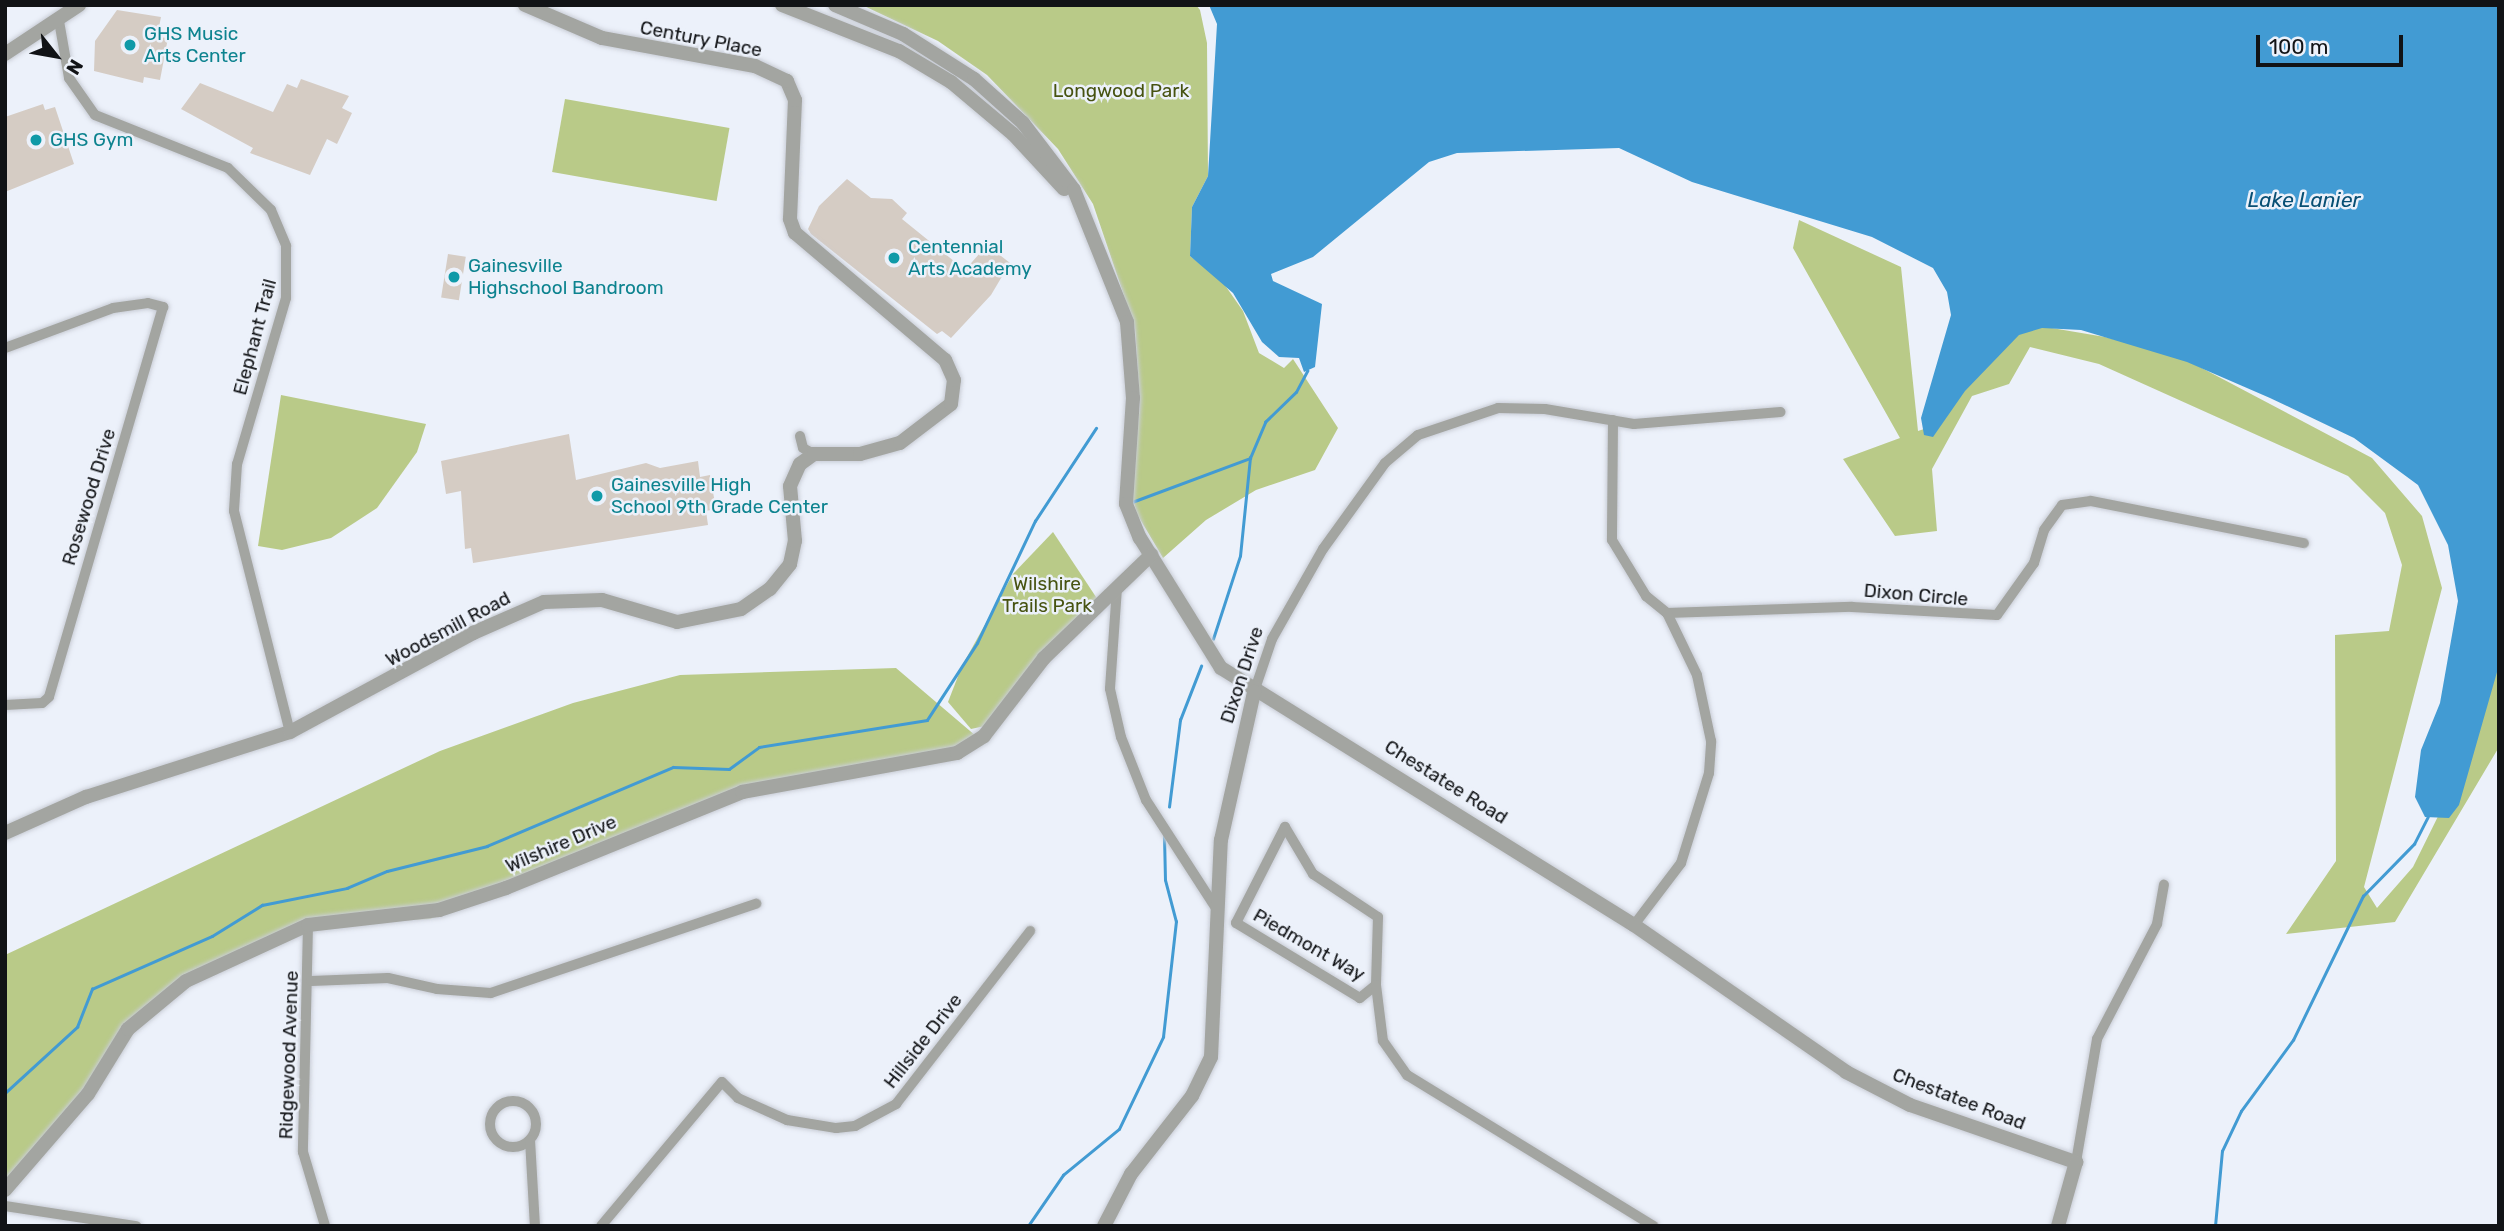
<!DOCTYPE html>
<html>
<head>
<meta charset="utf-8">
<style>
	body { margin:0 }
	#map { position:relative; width:2504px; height:1231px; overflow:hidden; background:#ecf1fa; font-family:Rubik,sans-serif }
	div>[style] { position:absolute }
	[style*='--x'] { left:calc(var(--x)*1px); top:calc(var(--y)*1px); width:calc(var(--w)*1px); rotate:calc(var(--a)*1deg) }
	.green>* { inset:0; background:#b9ca88; transform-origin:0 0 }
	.water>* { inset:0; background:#429bd3 }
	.stream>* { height:2.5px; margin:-1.25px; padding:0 1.25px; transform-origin:1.25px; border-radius:1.25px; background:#429bd3 }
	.building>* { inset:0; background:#d5ccc4; transform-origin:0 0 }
	.roads { filter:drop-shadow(0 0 2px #c9cdd6) drop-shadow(0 0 2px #c9cdd6) }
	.minor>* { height:10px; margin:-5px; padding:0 5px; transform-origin:5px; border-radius:5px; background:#a3a5a1 }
	.minor>.ring { margin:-5px; padding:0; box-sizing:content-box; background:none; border:10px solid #a3a5a1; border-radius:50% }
	.tertiary>* { height:14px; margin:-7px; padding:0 7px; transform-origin:7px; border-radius:7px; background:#a3a5a1 }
	.dots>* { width:19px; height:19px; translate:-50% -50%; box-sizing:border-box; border:4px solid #ecf1fa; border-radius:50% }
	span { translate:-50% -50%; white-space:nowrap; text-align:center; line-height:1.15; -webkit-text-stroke:5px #ecf1fa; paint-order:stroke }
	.culture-label { font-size:19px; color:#0d838f }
	.left { translate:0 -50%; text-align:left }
	.street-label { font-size:19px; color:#111316 }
	.park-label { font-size:19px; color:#475311 }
	.water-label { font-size:21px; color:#084f74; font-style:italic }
	.frame { position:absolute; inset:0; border:7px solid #111316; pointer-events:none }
	.north { position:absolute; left:21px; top:21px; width:70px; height:70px; -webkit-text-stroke:5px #ecf1fa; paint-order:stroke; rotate:121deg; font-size:19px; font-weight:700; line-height:28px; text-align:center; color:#111316 }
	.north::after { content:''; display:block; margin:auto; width:24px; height:32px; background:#111316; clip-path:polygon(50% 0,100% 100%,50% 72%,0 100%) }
	.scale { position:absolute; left:2256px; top:35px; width:147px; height:32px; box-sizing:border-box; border:4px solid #111316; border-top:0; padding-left:9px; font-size:21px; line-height:24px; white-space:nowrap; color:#111316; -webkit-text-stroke:5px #ecf1fa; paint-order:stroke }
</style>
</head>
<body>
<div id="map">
	<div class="green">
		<i style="clip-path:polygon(862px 5px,1196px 5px,1200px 10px,1207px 43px,1208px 176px,1192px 207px,1190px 256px,1222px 281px,1243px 311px,1259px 353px,1284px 368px,1293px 359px,1338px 428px,1315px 470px,1256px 490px,1206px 520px,1163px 558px,1137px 514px,1131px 492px,1140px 405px,1135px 328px,1093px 204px,1058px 149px,987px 75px,938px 41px)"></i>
		<i style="left:565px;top:99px;width:167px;height:74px;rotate:10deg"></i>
		<i style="clip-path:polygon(1799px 220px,1901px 267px,1918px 431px,1939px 424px,2004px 337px,2040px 326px,2105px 337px,2179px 356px,2372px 458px,2422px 516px,2442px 588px,2364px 887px,2377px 908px,2413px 867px,2453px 786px,2499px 659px,2499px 747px,2395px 922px,2286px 934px,2336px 861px,2335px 635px,2389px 631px,2402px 565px,2385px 513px,2348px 476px,2099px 364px,2030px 347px,2009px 384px,1972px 396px,1932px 469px,1937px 531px,1895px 536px,1843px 459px,1900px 438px,1793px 248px)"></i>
		<i style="clip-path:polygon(281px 395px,426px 424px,417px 452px,377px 508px,331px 538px,282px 550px,258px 546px)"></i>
		<i style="clip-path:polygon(1053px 532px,1098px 600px,985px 726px,971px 729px,948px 702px,962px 666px,1013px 574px)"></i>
		<i style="clip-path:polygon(896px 668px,983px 742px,784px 783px,430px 919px,315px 925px,146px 1007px,5px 1190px,5px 955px,440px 751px,573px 703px,680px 675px)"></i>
	</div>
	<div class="water">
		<i style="clip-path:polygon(1209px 5px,2499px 5px,2499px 665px,2459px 805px,2449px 818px,2425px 817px,2415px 797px,2421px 750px,2440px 703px,2458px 601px,2448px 545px,2418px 485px,2354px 438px,2270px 398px,2187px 362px,2081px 330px,2042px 328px,2019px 335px,1965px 391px,1933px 437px,1924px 435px,1921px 418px,1951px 315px,1947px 292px,1933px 268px,1872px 237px,1692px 182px,1619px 148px,1457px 153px,1429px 162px,1313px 257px,1271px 274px,1273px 281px,1322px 304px,1315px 367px,1304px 372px,1299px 358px,1279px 357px,1262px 342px,1233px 293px,1190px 256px,1192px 207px,1208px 176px,1217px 24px)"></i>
	</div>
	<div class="stream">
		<i style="--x:1132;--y:502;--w:126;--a:-20.4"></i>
		<i style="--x:1213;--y:639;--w:87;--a:-72"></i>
		<i style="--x:1240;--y:556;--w:99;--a:-84.2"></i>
		<i style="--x:1250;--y:458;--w:39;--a:-67"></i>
		<i style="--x:1265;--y:422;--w:43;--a:-44.1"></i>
		<i style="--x:1296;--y:392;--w:24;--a:-62"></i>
		<i style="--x:1169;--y:807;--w:88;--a:-82.8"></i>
		<i style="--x:1180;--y:720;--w:58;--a:-68.7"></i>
		<i style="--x:5;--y:1093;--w:98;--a:-42.5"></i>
		<i style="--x:77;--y:1027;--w:41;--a:-68.5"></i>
		<i style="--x:92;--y:989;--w:131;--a:-23.8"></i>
		<i style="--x:212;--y:936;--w:59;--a:-31.8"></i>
		<i style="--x:262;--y:905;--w:87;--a:-11.3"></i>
		<i style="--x:347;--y:888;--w:43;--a:-23"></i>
		<i style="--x:387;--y:871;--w:103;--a:-14"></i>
		<i style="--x:487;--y:846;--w:202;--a:-23"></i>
		<i style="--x:673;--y:767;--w:56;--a:2"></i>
		<i style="--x:729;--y:769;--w:37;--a:-36"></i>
		<i style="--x:759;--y:747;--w:170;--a:-9.1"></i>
		<i style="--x:927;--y:720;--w:92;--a:-57"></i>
		<i style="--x:977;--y:643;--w:135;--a:-64.6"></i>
		<i style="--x:1035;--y:521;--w:111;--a:-56.7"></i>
		<i style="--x:1028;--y:1226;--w:62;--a:-55.5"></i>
		<i style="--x:1063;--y:1175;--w:72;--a:-39.4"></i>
		<i style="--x:1119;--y:1129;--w:102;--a:-64.4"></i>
		<i style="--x:1163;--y:1037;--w:116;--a:-83.6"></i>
		<i style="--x:1176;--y:922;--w:43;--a:-104.7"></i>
		<i style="--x:1165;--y:880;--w:44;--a:-91.3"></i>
		<i style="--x:2215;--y:1226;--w:75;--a:-84.7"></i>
		<i style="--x:2222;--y:1151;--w:44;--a:-64.6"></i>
		<i style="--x:2241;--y:1111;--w:88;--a:-53.8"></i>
		<i style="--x:2293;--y:1040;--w:160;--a:-64.1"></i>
		<i style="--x:2363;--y:896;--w:73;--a:-45.6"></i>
		<i style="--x:2414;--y:844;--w:30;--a:-63"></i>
	</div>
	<div class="building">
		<i style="clip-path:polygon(117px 10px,161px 17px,157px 37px,168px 38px,160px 80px,144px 77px,143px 83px,94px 71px,95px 41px)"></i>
		<i style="clip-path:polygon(301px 79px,349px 96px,342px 108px,352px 113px,337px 144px,327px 139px,310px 175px,250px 153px,253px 148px,181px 109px,200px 83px,273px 112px,287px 84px,297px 88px)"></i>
		<i style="clip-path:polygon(43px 104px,45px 110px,55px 107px,74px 164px,5px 192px,5px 117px)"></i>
		<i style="clip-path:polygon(847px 179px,871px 198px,892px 199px,907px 213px,902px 219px,965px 270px,987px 245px,1010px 263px,991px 295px,951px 338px,942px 331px,937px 334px,811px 234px,808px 229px,819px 206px)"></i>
		<i style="left:448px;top:254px;width:18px;height:44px;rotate:9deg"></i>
		<i style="clip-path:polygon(569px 434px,576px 480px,646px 463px,660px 468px,698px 461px,700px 477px,710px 475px,716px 509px,706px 511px,708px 525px,473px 563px,471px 548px,465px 549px,461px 491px,446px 494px,441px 461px)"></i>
	</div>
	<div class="roads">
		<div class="minor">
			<i style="--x:59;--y:21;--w:58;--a:80"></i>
			<i style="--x:69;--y:78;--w:45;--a:54.9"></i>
			<i style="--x:95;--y:115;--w:143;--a:21.7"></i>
			<i style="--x:228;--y:168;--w:60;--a:44.3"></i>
			<i style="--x:271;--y:210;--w:39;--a:67"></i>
			<i style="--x:286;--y:246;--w:52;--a:90"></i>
			<i style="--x:286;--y:298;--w:173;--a:106.4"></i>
			<i style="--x:237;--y:464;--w:47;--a:93.7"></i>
			<i style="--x:234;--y:511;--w:228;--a:75.8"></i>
			<i style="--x:5;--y:348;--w:115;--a:-20.3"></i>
			<i style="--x:113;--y:308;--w:35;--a:-8"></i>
			<i style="--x:148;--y:303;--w:16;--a:15"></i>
			<i style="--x:163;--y:307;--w:406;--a:106.3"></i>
			<i style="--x:49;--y:697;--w:9;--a:139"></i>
			<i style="--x:42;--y:703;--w:37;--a:177"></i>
			<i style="--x:1613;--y:420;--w:120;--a:90.5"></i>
			<i style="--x:1612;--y:540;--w:66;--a:58.7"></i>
			<i style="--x:1646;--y:596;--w:27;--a:39"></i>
			<i style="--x:1667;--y:613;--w:185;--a:-1.9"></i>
			<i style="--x:1852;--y:607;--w:145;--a:3.2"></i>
			<i style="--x:1997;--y:615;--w:64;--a:-54.6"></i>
			<i style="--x:2034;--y:563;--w:34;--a:-73"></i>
			<i style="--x:2044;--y:530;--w:31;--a:-54"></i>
			<i style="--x:2062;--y:505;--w:29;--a:-8"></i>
			<i style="--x:2091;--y:501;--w:217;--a:11.2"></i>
			<i style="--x:800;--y:436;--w:12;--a:76"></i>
			<i style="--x:803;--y:448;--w:13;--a:29"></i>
			<i style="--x:1117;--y:588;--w:101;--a:94"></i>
			<i style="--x:1110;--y:689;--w:49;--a:77.1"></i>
			<i style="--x:1121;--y:737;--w:68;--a:68.4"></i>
			<i style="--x:1146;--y:800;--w:129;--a:57.1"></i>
			<i style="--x:1254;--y:692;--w:56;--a:-71.2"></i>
			<i style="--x:1272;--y:639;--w:103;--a:-60.5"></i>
			<i style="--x:1323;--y:549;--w:106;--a:-54.2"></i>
			<i style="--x:1385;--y:463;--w:43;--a:-40.3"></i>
			<i style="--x:1418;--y:435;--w:84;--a:-18.6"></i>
			<i style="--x:1498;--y:408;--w:47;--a:1.2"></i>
			<i style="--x:1545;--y:409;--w:90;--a:9.6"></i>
			<i style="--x:1634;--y:424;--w:147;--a:-4.7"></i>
			<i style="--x:1285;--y:827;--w:55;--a:59.2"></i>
			<i style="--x:1313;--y:874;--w:78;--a:33.5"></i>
			<i style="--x:1378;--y:917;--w:68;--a:91.7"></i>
			<i style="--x:1376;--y:985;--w:21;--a:141"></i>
			<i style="--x:1360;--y:998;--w:145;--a:-148.8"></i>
			<i style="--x:1236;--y:923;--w:108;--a:-63"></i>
			<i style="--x:308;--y:925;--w:227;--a:91.3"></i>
			<i style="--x:303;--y:1152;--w:77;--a:73.4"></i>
			<i style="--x:1634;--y:925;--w:78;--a:-52.8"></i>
			<i style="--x:1681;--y:863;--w:94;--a:-72.7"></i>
			<i style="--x:1709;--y:773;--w:32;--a:-86"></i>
			<i style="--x:1711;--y:741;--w:67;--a:-102"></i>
			<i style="--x:1697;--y:675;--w:69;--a:-115.8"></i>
			<i style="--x:311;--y:981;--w:77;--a:-2.2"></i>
			<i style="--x:388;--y:978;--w:50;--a:12.7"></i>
			<i style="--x:437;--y:989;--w:54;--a:4.2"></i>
			<i style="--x:491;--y:993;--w:280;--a:-18.6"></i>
			<i style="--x:1376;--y:985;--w:56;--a:82.9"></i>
			<i style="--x:1383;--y:1041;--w:42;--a:54.8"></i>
			<i style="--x:1407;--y:1075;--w:289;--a:31.5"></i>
			<i class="ring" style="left:490px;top:1101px;width:36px;height:36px"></i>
			<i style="--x:530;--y:1140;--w:86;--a:86.7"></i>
			<i style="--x:2076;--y:1162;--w:125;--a:-80.3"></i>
			<i style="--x:2097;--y:1039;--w:130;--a:-62.4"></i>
			<i style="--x:2157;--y:924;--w:40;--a:-80"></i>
			<i style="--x:5;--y:1206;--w:133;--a:8.7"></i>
			<i style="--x:601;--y:1226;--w:188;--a:-50"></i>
			<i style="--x:722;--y:1082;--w:23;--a:45"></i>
			<i style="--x:738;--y:1098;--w:54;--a:24.2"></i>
			<i style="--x:787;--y:1120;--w:50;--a:9.3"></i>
			<i style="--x:836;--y:1128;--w:19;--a:-6"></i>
			<i style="--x:855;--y:1126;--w:47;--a:-28.2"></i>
			<i style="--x:896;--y:1104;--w:219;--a:-52.2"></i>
		</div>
		<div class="tertiary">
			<i style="--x:782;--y:5;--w:126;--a:21.5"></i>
			<i style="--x:899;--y:51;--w:61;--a:30.8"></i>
			<i style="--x:951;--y:82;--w:81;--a:40"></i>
			<i style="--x:1013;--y:134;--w:75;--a:47.2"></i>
			<i style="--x:835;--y:5;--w:74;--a:23.1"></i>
			<i style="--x:903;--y:34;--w:84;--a:32.4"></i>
			<i style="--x:974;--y:79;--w:66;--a:41.9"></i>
			<i style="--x:1023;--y:123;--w:84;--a:52.7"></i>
			<i style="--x:1074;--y:190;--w:142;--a:68.1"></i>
			<i style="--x:1127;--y:322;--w:76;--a:85.5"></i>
			<i style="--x:1133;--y:398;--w:106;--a:93.8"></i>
			<i style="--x:1126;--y:504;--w:37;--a:68"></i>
			<i style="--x:1140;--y:538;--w:153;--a:58.1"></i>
			<i style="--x:1221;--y:668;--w:486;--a:31.9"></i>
			<i style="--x:1634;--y:925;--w:258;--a:34.7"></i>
			<i style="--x:1846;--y:1072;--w:72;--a:27.3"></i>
			<i style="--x:1910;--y:1105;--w:176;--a:19"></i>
			<i style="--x:2076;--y:1162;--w:66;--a:105.7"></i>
			<i style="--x:5;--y:54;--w:89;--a:-33.5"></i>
			<i style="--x:5;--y:833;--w:89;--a:-24"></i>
			<i style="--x:86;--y:797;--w:214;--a:-17.7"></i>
			<i style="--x:290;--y:732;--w:208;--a:-28.4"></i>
			<i style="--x:473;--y:633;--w:77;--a:-23.6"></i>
			<i style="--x:544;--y:602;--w:58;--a:-2"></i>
			<i style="--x:602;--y:600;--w:78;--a:16.3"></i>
			<i style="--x:677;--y:622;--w:65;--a:-11.5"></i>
			<i style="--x:741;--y:609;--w:35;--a:-35"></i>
			<i style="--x:770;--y:589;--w:32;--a:-51"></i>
			<i style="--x:790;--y:564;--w:24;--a:-78"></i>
			<i style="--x:795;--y:541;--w:55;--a:-95.2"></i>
			<i style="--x:790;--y:486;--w:24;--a:-66"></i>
			<i style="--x:800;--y:464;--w:17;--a:-36"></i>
			<i style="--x:814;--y:454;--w:46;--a:0"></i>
			<i style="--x:860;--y:454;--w:41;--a:-15.4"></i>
			<i style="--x:900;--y:443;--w:64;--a:-37.4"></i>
			<i style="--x:951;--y:404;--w:24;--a:-83"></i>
			<i style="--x:954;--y:380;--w:22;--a:-114"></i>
			<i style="--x:945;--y:360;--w:197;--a:-139.7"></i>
			<i style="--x:795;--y:233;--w:15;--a:-110"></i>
			<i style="--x:790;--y:219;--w:119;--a:-87.6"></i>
			<i style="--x:795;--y:100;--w:21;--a:-113"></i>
			<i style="--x:787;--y:81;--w:35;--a:-155"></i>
			<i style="--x:755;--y:66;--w:156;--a:-169.6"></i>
			<i style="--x:602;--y:38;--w:84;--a:-156.8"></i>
			<i style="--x:5;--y:1190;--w:127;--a:-49.2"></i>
			<i style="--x:88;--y:1094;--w:76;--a:-58.4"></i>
			<i style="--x:128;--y:1029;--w:75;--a:-39.6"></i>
			<i style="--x:186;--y:981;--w:134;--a:-24.7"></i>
			<i style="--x:308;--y:925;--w:132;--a:-6.5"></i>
			<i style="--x:439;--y:910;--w:71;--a:-18.2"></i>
			<i style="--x:506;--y:888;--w:255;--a:-22.1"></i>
			<i style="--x:742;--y:792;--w:219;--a:-10.3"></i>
			<i style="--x:957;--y:753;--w:32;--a:-32"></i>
			<i style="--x:984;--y:736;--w:98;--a:-52.4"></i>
			<i style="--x:1044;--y:658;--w:149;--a:-43.9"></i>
			<i style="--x:1104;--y:1226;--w:59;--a:-62.6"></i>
			<i style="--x:1131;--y:1174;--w:99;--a:-52"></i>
			<i style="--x:1192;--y:1096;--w:43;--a:-64"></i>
			<i style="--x:1211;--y:1057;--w:217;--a:-87.4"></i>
			<i style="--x:1221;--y:840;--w:152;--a:-77.4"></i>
		</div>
	</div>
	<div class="dots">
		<i style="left:130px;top:45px;background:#0f9aa8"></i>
		<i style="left:36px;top:140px;background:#0f9aa8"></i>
		<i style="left:894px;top:258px;background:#0f9aa8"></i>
		<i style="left:454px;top:277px;background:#0f9aa8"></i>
		<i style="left:597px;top:496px;background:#0f9aa8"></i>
	</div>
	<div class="culture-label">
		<span class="left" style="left:144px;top:45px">GHS Music<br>Arts Center</span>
		<span class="left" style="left:50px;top:140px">GHS Gym</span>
		<span class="left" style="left:908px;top:258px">Centennial<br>Arts Academy</span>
		<span class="left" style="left:468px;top:277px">Gainesville<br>Highschool Bandroom</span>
		<span class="left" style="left:611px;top:496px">Gainesville High<br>School 9th Grade Center</span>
	</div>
	<div class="street-label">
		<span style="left:701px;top:39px;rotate:11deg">Century Place</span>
		<span style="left:255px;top:337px;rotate:-75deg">Elephant Trail</span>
		<span style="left:89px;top:497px;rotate:-73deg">Rosewood Drive</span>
		<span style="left:1916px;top:595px;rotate:5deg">Dixon Circle</span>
		<span style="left:448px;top:629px;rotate:-28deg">Woodsmill Road</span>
		<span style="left:1242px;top:675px;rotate:-72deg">Dixon Drive</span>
		<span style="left:1446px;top:782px;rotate:32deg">Chestatee Road</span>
		<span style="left:561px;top:844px;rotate:-23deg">Wilshire Drive</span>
		<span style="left:1309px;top:945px;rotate:30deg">Piedmont Way</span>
		<span style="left:923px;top:1041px;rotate:-52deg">Hillside Drive</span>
		<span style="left:289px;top:1055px;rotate:-88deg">Ridgewood Avenue</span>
		<span style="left:1959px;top:1099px;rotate:21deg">Chestatee Road</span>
	</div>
	<div class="park-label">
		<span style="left:1121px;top:91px">Longwood Park</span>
		<span style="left:1047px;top:595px">Wilshire<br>Trails Park</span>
	</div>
	<div class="water-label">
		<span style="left:2304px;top:200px">Lake Lanier</span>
	</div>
	<div class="frame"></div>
	<div class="north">N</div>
	<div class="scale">100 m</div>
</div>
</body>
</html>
